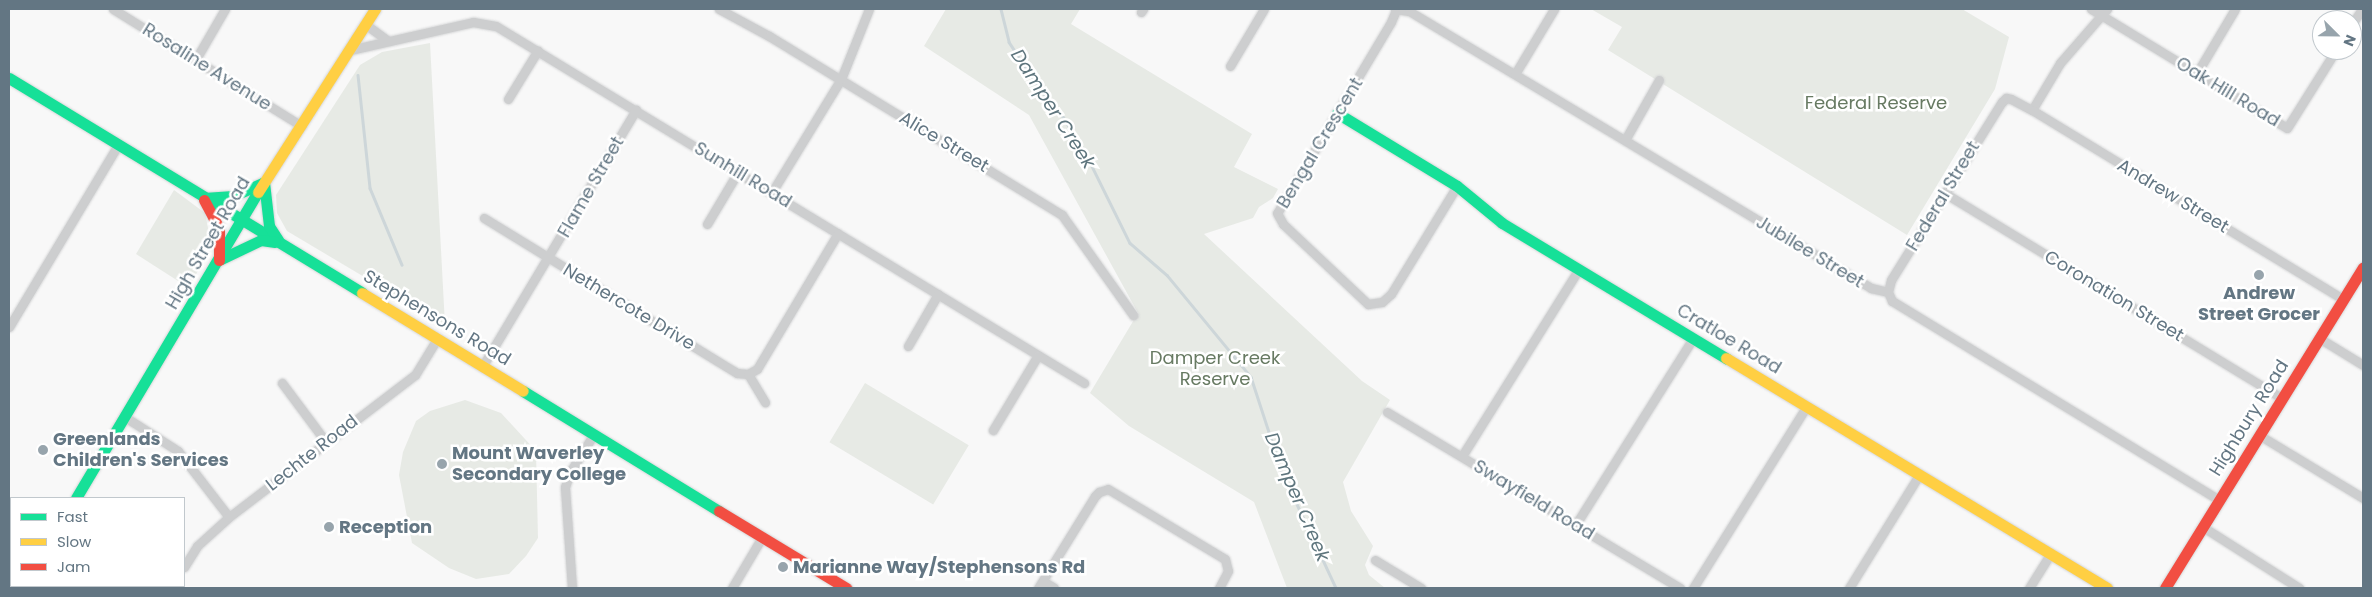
<!DOCTYPE html>
<html>
<head>
<meta charset="utf-8">
<style>
	body { margin:0 }
	#map { position:relative; width:2372px; height:597px; overflow:hidden; background:#f8f8f8; font-family:Poppins,sans-serif }
	div>[style] { position:absolute }
	[style*='--x'] { left:calc(var(--x)*1px); top:calc(var(--y)*1px); width:calc(var(--w)*1px); rotate:calc(var(--a)*1deg) }
	.green>* { inset:0; background:#e7eae5; transform-origin:0 0 }
	.stream>* { height:2.5px; margin:-1.25px; padding:0 1.25px; transform-origin:1.25px; border-radius:1.25px; background:#cdd6d9 }
	.roads { filter:drop-shadow(0 0 1px #d5d6d7) drop-shadow(0 0 1px #d5d6d7) }
	.street>* { height:9px; margin:-4.5px; padding:0 4.5px; transform-origin:4.5px; border-radius:4.5px; background:#cdcecf }
	.fast>* { height:11px; margin:-5.5px; padding:0 5.5px; transform-origin:5.5px; border-radius:5.5px; background:#16e098 }
	.slow>* { height:11px; margin:-5.5px; padding:0 5.5px; transform-origin:5.5px; border-radius:5.5px; background:#ffcf43 }
	.jam>* { height:11px; margin:-5.5px; padding:0 5.5px; transform-origin:5.5px; border-radius:5.5px; background:#f24e42 }
	.dots>* { width:14px; height:14px; translate:-50% -50%; box-sizing:border-box; border:2px solid #fff; border-radius:50% }
	span { translate:-50% -50%; white-space:nowrap; text-align:center; line-height:1.15; -webkit-text-stroke:5px #fff; paint-order:stroke }
	.street-label { font-size:18px; color:#637683 }
	.park-label { font-size:18px; color:#677a62 }
	.poi-label { font-size:18px; color:#637683; font-weight:700 }
	.left { translate:0 -50%; text-align:left }
	.water-label { font-size:19px; color:#5e757d; font-style:italic }
	.frame { position:absolute; inset:0; border:10px solid #637683; pointer-events:none }
	.legend { position:absolute; left:10px; top:497px; width:175px; height:90px; box-sizing:border-box; background:#fff; border:1px solid #c1c8cd; margin:0; padding:6px 9px; list-style:none; font-size:15px; color:#637683 }
	.legend li { display:flex; align-items:center; gap:10px; height:25px }
	.legend b { width:25px; border:1px solid #c1c8cd }
	.north { position:absolute; left:2312px; top:10px; width:50px; height:50px; box-sizing:border-box; background:#fff; border:1px solid #c1c8cd; border-radius:50%; rotate:113deg; font-size:14px; font-weight:700; line-height:20px; text-align:center; color:#637683 }
	.north::after { content:''; display:block; margin:auto; width:18px; height:22px; background:#97a4ac; clip-path:polygon(50% 0,100% 100%,50% 72%,0 100%) }
</style>
</head>
<body>
<div id="map">
	<div class="green">
		<i style="clip-path:polygon(946px 9px,1080px 9px,1071px 24px,1252px 134px,1234px 167px,1278px 189px,1273px 198px,1259px 207px,1253px 218px,1204px 234px,1362px 381px,1390px 400px,1343px 482px,1351px 511px,1373px 546px,1365px 565px,1369px 575px,1385px 588px,1287px 588px,1254px 502px,1129px 426px,1090px 393px,1138px 313px,1029px 115px,924px 46px)"></i>
		<i style="clip-path:polygon(1591px 9px,1962px 9px,2009px 37px,1995px 89px,1907px 235px,1608px 50px,1622px 27px)"></i>
		<i style="clip-path:polygon(430px 43px,445px 325px,287px 231px,277px 213px,276px 195px,360px 65px,382px 52px)"></i>
		<i style="clip-path:polygon(174px 190px,205px 213px,208px 228px,207px 253px,189px 288px,136px 254px)"></i>
		<i style="left:865px;top:383px;width:121px;height:69px;rotate:31deg"></i>
		<i style="clip-path:polygon(465px 400px,501px 413px,536px 451px,538px 538px,526px 556px,509px 574px,476px 579px,449px 568px,412px 543px,399px 475px,403px 452px,416px 421px,430px 411px)"></i>
	</div>
	<div class="stream">
		<i style="--x:1001;--y:9;--w:34;--a:76"></i>
		<i style="--x:1009;--y:42;--w:56;--a:56.6"></i>
		<i style="--x:1040;--y:89;--w:34;--a:50"></i>
		<i style="--x:1062;--y:115;--w:39;--a:58"></i>
		<i style="--x:1083;--y:148;--w:106;--a:63.7"></i>
		<i style="--x:1130;--y:243;--w:49;--a:40.9"></i>
		<i style="--x:1167;--y:275;--w:132;--a:50.5"></i>
		<i style="--x:1251;--y:377;--w:100;--a:71.9"></i>
		<i style="--x:1282;--y:472;--w:128;--a:65"></i>
		<i style="--x:358;--y:75;--w:114;--a:83.9"></i>
		<i style="--x:370;--y:188;--w:83;--a:67.4"></i>
	</div>
	<div class="roads">
		<div class="street">
			<i style="--x:113;--y:9;--w:222;--a:31.8"></i>
			<i style="--x:719;--y:9;--w:57;--a:28.4"></i>
			<i style="--x:769;--y:36;--w:343;--a:31.4"></i>
			<i style="--x:1062;--y:215;--w:123;--a:54.6"></i>
			<i style="--x:1395;--y:9;--w:14;--a:8"></i>
			<i style="--x:1409;--y:11;--w:539;--a:30.95"></i>
			<i style="--x:1871;--y:288;--w:17;--a:13"></i>
			<i style="--x:2091;--y:9;--w:229;--a:31.3"></i>
			<i style="--x:2287;--y:128;--w:92;--a:-57.9"></i>
			<i style="--x:1396;--y:10;--w:13;--a:113"></i>
			<i style="--x:1391;--y:22;--w:222;--a:120.8"></i>
			<i style="--x:1277;--y:213;--w:13;--a:61"></i>
			<i style="--x:1283;--y:224;--w:117;--a:43.3"></i>
			<i style="--x:1368;--y:304;--w:14;--a:-8"></i>
			<i style="--x:1382;--y:302;--w:12;--a:-42"></i>
			<i style="--x:1391;--y:294;--w:127;--a:-58.6"></i>
			<i style="--x:1141;--y:12;--w:4;--a:-56"></i>
			<i style="--x:365;--y:24;--w:29;--a:36"></i>
			<i style="--x:2352;--y:24;--w:18;--a:-56"></i>
			<i style="--x:350;--y:50;--w:126;--a:-12.8"></i>
			<i style="--x:473;--y:22;--w:23;--a:10"></i>
			<i style="--x:496;--y:26;--w:688;--a:31.26"></i>
			<i style="--x:196;--y:59;--w:58;--a:-59.9"></i>
			<i style="--x:1230;--y:66;--w:66;--a:-59.2"></i>
			<i style="--x:2197;--y:73;--w:74;--a:-59.3"></i>
			<i style="--x:1515;--y:74;--w:76;--a:-59"></i>
			<i style="--x:508;--y:99;--w:57;--a:-58.5"></i>
			<i style="--x:2032;--y:110;--w:55;--a:-59.2"></i>
			<i style="--x:2060;--y:63;--w:72;--a:-49"></i>
			<i style="--x:1625;--y:140;--w:69;--a:-60.5"></i>
			<i style="--x:772;--y:192;--w:132;--a:-58.6"></i>
			<i style="--x:841;--y:79;--w:75;--a:-68.2"></i>
			<i style="--x:1946;--y:194;--w:393;--a:31.3"></i>
			<i style="--x:484;--y:218;--w:297;--a:31.5"></i>
			<i style="--x:737;--y:373;--w:11;--a:5"></i>
			<i style="--x:707;--y:224;--w:61;--a:-59.2"></i>
			<i style="--x:1888;--y:292;--w:12;--a:-76"></i>
			<i style="--x:1891;--y:280;--w:210;--a:-58.1"></i>
			<i style="--x:2002;--y:102;--w:6;--a:-45"></i>
			<i style="--x:2006;--y:98;--w:5;--a:11"></i>
			<i style="--x:2011;--y:99;--w:24;--a:28"></i>
			<i style="--x:2032;--y:110;--w:364;--a:31.3"></i>
			<i style="--x:1888;--y:292;--w:10;--a:66"></i>
			<i style="--x:1892;--y:301;--w:383;--a:31.3"></i>
			<i style="--x:9;--y:327;--w:212;--a:-59.1"></i>
			<i style="--x:2319;--y:338;--w:52;--a:31.5"></i>
			<i style="--x:908;--y:346;--w:60;--a:-60"></i>
			<i style="--x:482;--y:367;--w:300;--a:-59.1"></i>
			<i style="--x:748;--y:374;--w:10;--a:-29"></i>
			<i style="--x:757;--y:369;--w:158;--a:-59.2"></i>
			<i style="--x:748;--y:374;--w:33;--a:59"></i>
			<i style="--x:282;--y:383;--w:74;--a:53.3"></i>
			<i style="--x:1387;--y:412;--w:342;--a:31"></i>
			<i style="--x:125;--y:417;--w:63;--a:32.7"></i>
			<i style="--x:178;--y:451;--w:83;--a:52.3"></i>
			<i style="--x:993;--y:430;--w:87;--a:-59"></i>
			<i style="--x:2259;--y:435;--w:122;--a:31.2"></i>
			<i style="--x:1462;--y:456;--w:221;--a:-58"></i>
			<i style="--x:1576;--y:524;--w:220;--a:-57.8"></i>
			<i style="--x:2203;--y:527;--w:114;--a:32.4"></i>
			<i style="--x:1375;--y:560;--w:54;--a:31.3"></i>
			<i style="--x:184;--y:567;--w:25;--a:-58"></i>
			<i style="--x:197;--y:546;--w:43;--a:-42.2"></i>
			<i style="--x:229;--y:517;--w:234;--a:-37.4"></i>
			<i style="--x:415;--y:375;--w:42;--a:-58.6"></i>
			<i style="--x:1043;--y:581;--w:13;--a:32"></i>
			<i style="--x:170;--y:588;--w:3;--a:-45"></i>
			<i style="--x:572;--y:588;--w:101;--a:-94"></i>
			<i style="--x:565;--y:487;--w:16;--a:-72"></i>
			<i style="--x:570;--y:472;--w:45;--a:-57.7"></i>
			<i style="--x:732;--y:588;--w:59;--a:-59.5"></i>
			<i style="--x:1038;--y:588;--w:108;--a:-58.2"></i>
			<i style="--x:1095;--y:496;--w:6;--a:-45"></i>
			<i style="--x:1099;--y:492;--w:9;--a:-18"></i>
			<i style="--x:1108;--y:489;--w:136;--a:30.9"></i>
			<i style="--x:1225;--y:559;--w:12;--a:76"></i>
			<i style="--x:1228;--y:571;--w:19;--a:118"></i>
			<i style="--x:1693;--y:588;--w:213;--a:-58"></i>
			<i style="--x:1849;--y:588;--w:133;--a:-58.2"></i>
			<i style="--x:2029;--y:588;--w:40;--a:-58"></i>
		</div>
		<div class="fast">
			<i style="--x:9;--y:78;--w:413;--a:31.3"></i>
			<i style="--x:1337;--y:113;--w:140;--a:31.3"></i>
			<i style="--x:1457;--y:186;--w:58;--a:39.4"></i>
			<i style="--x:1502;--y:223;--w:262;--a:31.1"></i>
			<i style="--x:264;--y:182;--w:44;--a:83.5"></i>
			<i style="--x:269;--y:226;--w:17;--a:57"></i>
			<i style="--x:204;--y:198;--w:29;--a:-4"></i>
			<i style="--x:233;--y:196;--w:34;--a:-24"></i>
			<i style="--x:221;--y:259;--w:44;--a:-25.4"></i>
			<i style="--x:261;--y:240;--w:14;--a:8"></i>
			<i style="--x:523;--y:391;--w:230;--a:31.5"></i>
			<i style="--x:76;--y:498;--w:356;--a:-59.3"></i>
		</div>
		<div class="slow">
			<i style="--x:258;--y:192;--w:217;--a:-57.4"></i>
			<i style="--x:362;--y:293;--w:188;--a:31.3"></i>
			<i style="--x:1726;--y:358;--w:445;--a:31.1"></i>
			<i style="--x:21;--y:588;--w:3;--a:-45"></i>
		</div>
		<div class="jam">
			<i style="--x:204;--y:200;--w:32;--a:62"></i>
			<i style="--x:219;--y:228;--w:32;--a:90"></i>
			<i style="--x:719;--y:511;--w:149;--a:31.2"></i>
			<i style="--x:2165;--y:588;--w:377;--a:-58.3"></i>
		</div>
	</div>
	<div class="dots">
		<i style="left:2259px;top:275px;background:#97a4ac"></i>
		<i style="left:43px;top:450px;background:#97a4ac"></i>
		<i style="left:442px;top:464px;background:#97a4ac"></i>
		<i style="left:329px;top:527px;background:#97a4ac"></i>
		<i style="left:783px;top:567px;background:#97a4ac"></i>
	</div>
	<div class="street-label">
		<span style="left:207px;top:67px;rotate:32deg">Rosaline Avenue</span>
		<span style="left:2228px;top:92px;rotate:31deg">Oak Hill Road</span>
		<span style="left:944px;top:142px;rotate:31deg">Alice Street</span>
		<span style="left:1320px;top:143px;rotate:-59deg">Bengal Crescent</span>
		<span style="left:743px;top:175px;rotate:31deg">Sunhill Road</span>
		<span style="left:591px;top:187px;rotate:-60deg">Flame Street</span>
		<span style="left:1943px;top:196px;rotate:-59deg">Federal Street</span>
		<span style="left:2173px;top:196px;rotate:31deg">Andrew Street</span>
		<span style="left:208px;top:243px;rotate:-60deg">High Street Road</span>
		<span style="left:1810px;top:252px;rotate:31deg">Jubilee Street</span>
		<span style="left:2114px;top:296px;rotate:31deg">Coronation Street</span>
		<span style="left:629px;top:307px;rotate:31deg">Nethercote Drive</span>
		<span style="left:437px;top:318px;rotate:31deg">Stephensons Road</span>
		<span style="left:1729px;top:339px;rotate:31deg">Cratloe Road</span>
		<span style="left:2249px;top:418px;rotate:-58deg">Highbury Road</span>
		<span style="left:312px;top:453px;rotate:-38deg">Lechte Road</span>
		<span style="left:1534px;top:500px;rotate:31deg">Swayfield Road</span>
	</div>
	<div class="park-label">
		<span style="left:1876px;top:103px">Federal Reserve</span>
		<span style="left:1215px;top:369px">Damper Creek<br>Reserve</span>
	</div>
	<div class="poi-label">
		<span style="left:2259px;top:304px">Andrew<br>Street Grocer</span>
		<span class="left" style="left:53px;top:450px">Greenlands<br>Children's Services</span>
		<span class="left" style="left:452px;top:464px">Mount Waverley<br>Secondary College</span>
		<span class="left" style="left:339px;top:527px">Reception</span>
		<span class="left" style="left:793px;top:567px">Marianne Way/Stephensons Rd</span>
	</div>
	<div class="water-label">
		<span style="left:1053px;top:109px;rotate:57deg">Damper Creek</span>
		<span style="left:1297px;top:497px;rotate:67deg">Damper Creek</span>
	</div>
	<div class="frame"></div>
	<ul class="legend">
	<li><b style="height:6px;background:#16e098"></b>Fast</li>
	<li><b style="height:6px;background:#ffcf43"></b>Slow</li>
	<li><b style="height:6px;background:#f24e42"></b>Jam</li>
	</ul>
	<div class="north">N</div>
</div>
</body>
</html>
